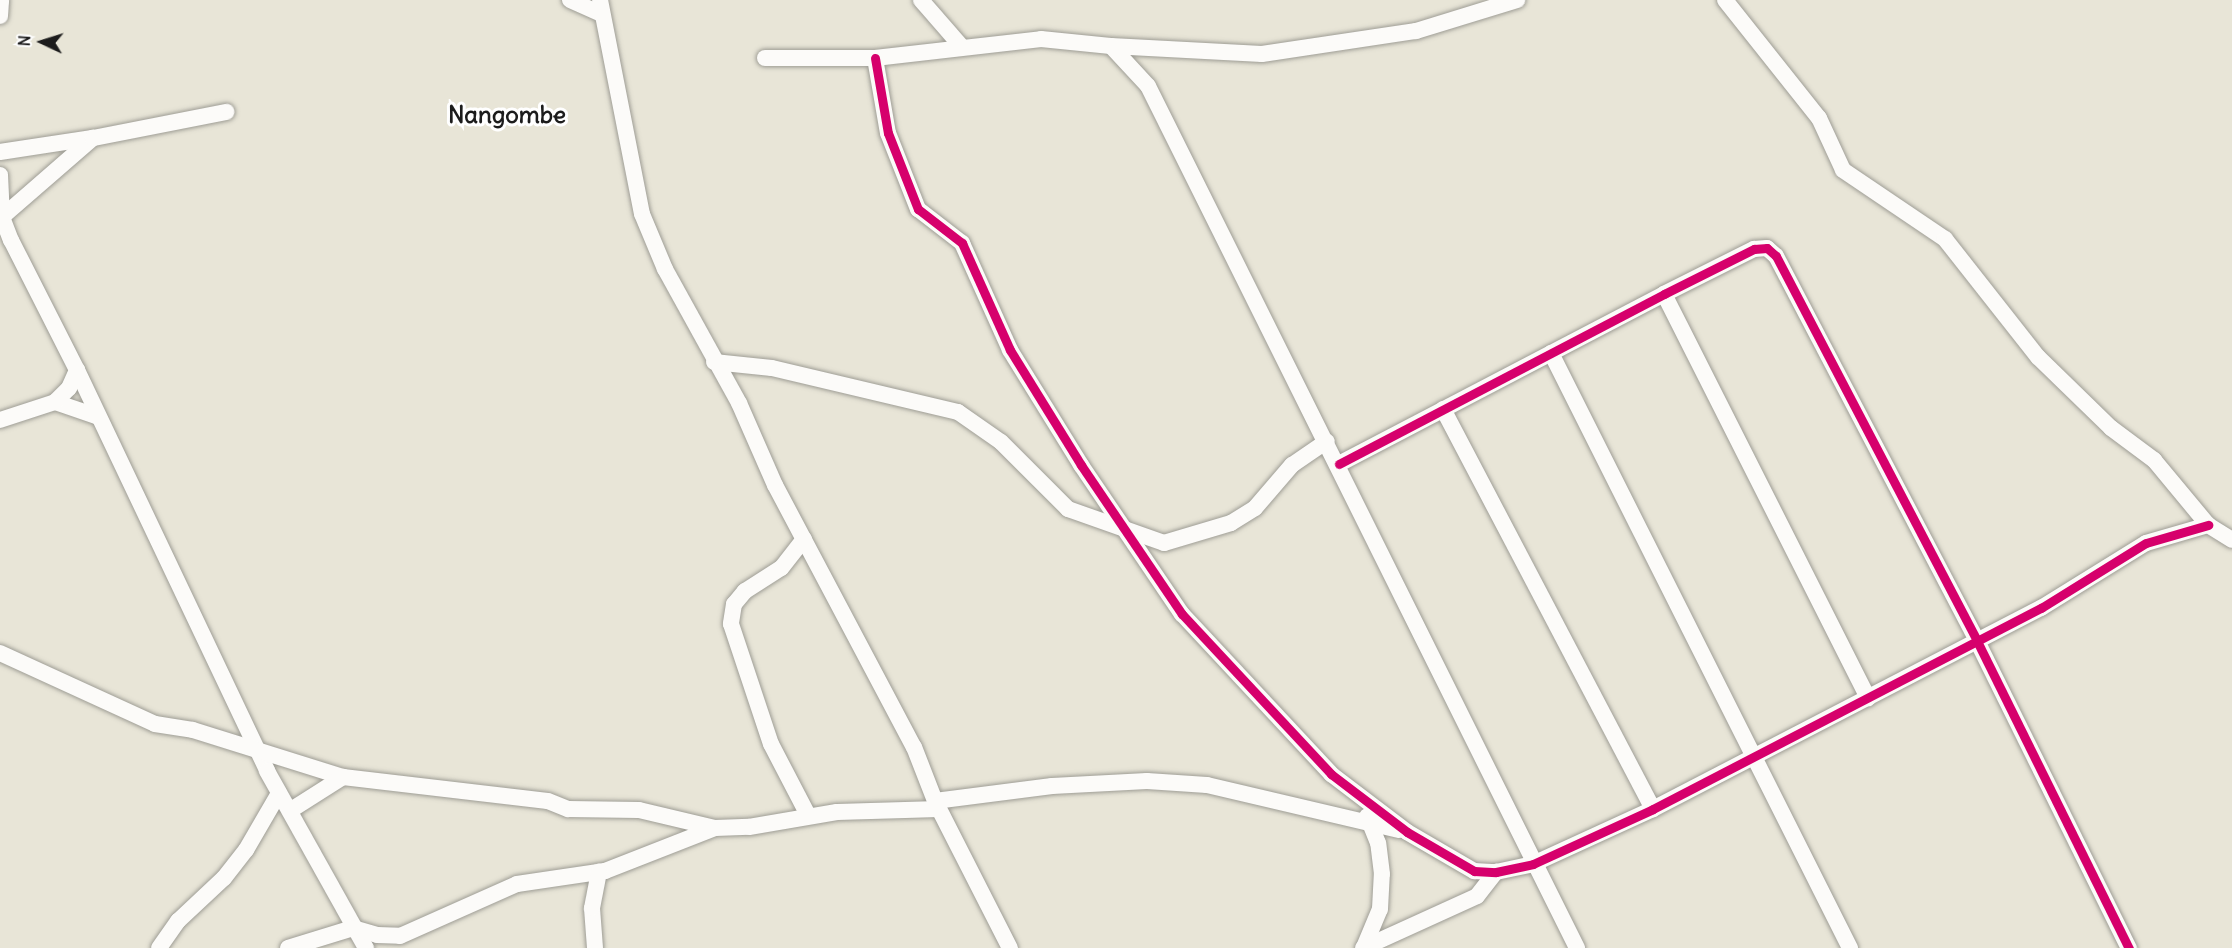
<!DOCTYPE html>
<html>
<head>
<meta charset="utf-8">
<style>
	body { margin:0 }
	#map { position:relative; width:2232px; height:948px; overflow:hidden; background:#e8e5d7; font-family:Delius,sans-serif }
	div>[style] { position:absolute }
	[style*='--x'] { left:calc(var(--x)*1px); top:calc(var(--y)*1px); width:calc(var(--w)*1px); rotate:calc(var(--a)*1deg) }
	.roads { filter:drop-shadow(0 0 2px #9e9d95) drop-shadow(0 0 2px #9e9d95) }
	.minor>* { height:16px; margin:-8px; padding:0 8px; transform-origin:8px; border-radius:8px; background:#fcfbf9 }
	.cycleway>* { height:9px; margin:-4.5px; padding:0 4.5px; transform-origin:4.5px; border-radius:4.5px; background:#d6006c }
	span { translate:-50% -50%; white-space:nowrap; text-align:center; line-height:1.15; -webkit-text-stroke:6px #fff; paint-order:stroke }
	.district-label { font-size:24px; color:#1c1c1c; font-weight:700 }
	.north { position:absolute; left:12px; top:12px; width:60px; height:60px; -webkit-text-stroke:4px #fff; paint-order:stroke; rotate:274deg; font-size:16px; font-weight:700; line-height:24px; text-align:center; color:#1c1c1c }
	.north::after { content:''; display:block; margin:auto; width:21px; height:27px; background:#1c1c1c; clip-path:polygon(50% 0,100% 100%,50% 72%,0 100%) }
</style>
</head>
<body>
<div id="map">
	<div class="roads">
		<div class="minor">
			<i style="--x:570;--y:0;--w:35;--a:24"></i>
			<i style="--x:600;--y:0;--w:218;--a:78.9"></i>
			<i style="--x:642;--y:214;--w:60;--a:67.3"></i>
			<i style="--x:665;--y:269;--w:153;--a:61.1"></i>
			<i style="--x:739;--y:403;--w:90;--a:66.3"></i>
			<i style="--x:775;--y:485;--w:297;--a:62.1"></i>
			<i style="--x:914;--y:747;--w:58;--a:68.7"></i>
			<i style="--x:935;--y:801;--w:165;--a:63"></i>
			<i style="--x:921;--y:0;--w:61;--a:49"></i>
			<i style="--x:1725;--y:0;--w:151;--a:51.5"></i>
			<i style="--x:1819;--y:118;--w:57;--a:65.2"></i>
			<i style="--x:1843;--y:170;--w:123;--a:34.1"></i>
			<i style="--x:1945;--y:239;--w:150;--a:51.8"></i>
			<i style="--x:2038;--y:357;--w:102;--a:44.2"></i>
			<i style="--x:2111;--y:428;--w:54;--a:36.7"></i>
			<i style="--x:2154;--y:460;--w:85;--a:50.3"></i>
			<i style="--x:2208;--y:525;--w:28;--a:32"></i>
			<i style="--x:0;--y:16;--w:16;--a:-86"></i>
			<i style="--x:1111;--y:46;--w:151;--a:3"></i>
			<i style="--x:1262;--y:54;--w:156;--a:-8.5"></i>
			<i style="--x:1416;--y:31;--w:106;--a:-17.1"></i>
			<i style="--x:765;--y:58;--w:110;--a:0"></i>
			<i style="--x:875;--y:58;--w:167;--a:-6.5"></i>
			<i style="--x:1041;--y:39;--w:70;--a:5.7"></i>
			<i style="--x:1111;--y:46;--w:54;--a:47.2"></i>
			<i style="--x:1148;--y:86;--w:963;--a:63.54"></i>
			<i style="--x:875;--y:58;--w:76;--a:80.2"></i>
			<i style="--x:888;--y:133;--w:82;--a:68.5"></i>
			<i style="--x:918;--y:209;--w:56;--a:37.7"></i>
			<i style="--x:962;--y:243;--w:117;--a:65.8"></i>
			<i style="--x:1010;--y:350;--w:135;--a:58.3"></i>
			<i style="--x:1081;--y:465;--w:180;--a:55.9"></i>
			<i style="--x:1182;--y:614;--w:219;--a:47"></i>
			<i style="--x:1331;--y:774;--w:96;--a:37.3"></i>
			<i style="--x:1407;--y:832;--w:78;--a:30.2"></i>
			<i style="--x:1474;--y:871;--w:22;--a:3"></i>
			<i style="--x:1496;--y:872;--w:38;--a:-12"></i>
			<i style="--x:1533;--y:864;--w:132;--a:-24.6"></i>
			<i style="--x:1653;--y:809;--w:437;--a:-27.4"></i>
			<i style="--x:2041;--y:608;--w:123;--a:-31.8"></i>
			<i style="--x:2146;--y:543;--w:65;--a:-16.2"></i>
			<i style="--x:0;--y:152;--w:92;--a:-8.7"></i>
			<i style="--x:0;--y:175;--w:42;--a:87.3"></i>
			<i style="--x:2;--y:217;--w:25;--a:69"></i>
			<i style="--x:11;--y:240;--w:146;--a:63.1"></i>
			<i style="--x:77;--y:370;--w:444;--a:64.6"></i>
			<i style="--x:267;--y:771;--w:203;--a:60.8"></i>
			<i style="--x:2;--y:217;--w:121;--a:-41"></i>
			<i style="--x:93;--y:138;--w:136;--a:-11.1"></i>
			<i style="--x:1664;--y:294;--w:453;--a:63.2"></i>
			<i style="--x:1551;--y:353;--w:666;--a:63.32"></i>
			<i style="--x:714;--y:362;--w:58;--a:5.9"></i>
			<i style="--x:772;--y:368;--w:191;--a:13.3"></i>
			<i style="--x:958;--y:412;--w:52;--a:34.9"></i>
			<i style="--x:1001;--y:442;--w:95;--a:45"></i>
			<i style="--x:1068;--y:509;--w:102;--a:19.5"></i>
			<i style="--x:1164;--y:543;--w:70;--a:-16.6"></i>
			<i style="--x:1231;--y:523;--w:28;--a:-32"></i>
			<i style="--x:1255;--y:508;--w:57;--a:-49.3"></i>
			<i style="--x:1292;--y:465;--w:42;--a:-34.4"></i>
			<i style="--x:55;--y:402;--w:46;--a:18.8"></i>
			<i style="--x:1443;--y:409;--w:452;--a:62.3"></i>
			<i style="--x:0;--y:420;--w:58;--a:-18.1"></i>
			<i style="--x:55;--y:402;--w:20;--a:-45"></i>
			<i style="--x:69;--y:388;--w:20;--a:-66"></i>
			<i style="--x:1339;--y:464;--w:367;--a:-27.6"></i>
			<i style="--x:1664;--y:294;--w:101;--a:-26.6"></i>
			<i style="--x:1754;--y:249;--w:13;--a:-4"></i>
			<i style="--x:1767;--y:248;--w:12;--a:42"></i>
			<i style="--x:1776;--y:256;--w:434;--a:62.4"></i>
			<i style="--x:1977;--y:641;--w:343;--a:63.7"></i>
			<i style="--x:804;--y:539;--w:37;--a:128"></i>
			<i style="--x:781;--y:568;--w:43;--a:147.4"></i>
			<i style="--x:745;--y:591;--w:17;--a:130"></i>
			<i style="--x:734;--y:604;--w:20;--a:99"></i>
			<i style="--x:731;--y:624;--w:126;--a:71.6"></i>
			<i style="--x:771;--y:744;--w:80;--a:62.5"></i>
			<i style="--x:0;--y:653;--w:170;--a:24.6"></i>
			<i style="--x:155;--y:724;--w:38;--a:9"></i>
			<i style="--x:193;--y:730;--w:157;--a:17.4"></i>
			<i style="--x:343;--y:777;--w:206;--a:6.7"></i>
			<i style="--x:548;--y:801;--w:22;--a:22"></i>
			<i style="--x:568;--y:809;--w:71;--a:0.8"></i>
			<i style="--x:639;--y:810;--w:78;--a:13.3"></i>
			<i style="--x:935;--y:801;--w:118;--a:-7.3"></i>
			<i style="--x:1052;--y:786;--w:95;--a:-3"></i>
			<i style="--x:1147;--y:781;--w:60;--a:3.8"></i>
			<i style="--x:1207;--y:785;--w:197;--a:13.2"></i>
			<i style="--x:291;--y:810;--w:62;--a:-32.4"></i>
			<i style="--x:1364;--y:947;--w:41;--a:-67.2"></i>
			<i style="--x:1380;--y:909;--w:35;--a:-87"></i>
			<i style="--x:1382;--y:874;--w:31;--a:-97"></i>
			<i style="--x:1378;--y:843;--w:29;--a:-112"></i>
			<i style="--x:159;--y:948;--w:33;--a:-55"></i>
			<i style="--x:178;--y:921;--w:63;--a:-43.1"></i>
			<i style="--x:224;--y:878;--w:36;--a:-52"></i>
			<i style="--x:246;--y:850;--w:66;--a:-59.9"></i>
			<i style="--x:288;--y:948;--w:68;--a:-17.1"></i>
			<i style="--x:353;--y:928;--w:25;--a:16"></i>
			<i style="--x:377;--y:935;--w:23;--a:2"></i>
			<i style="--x:400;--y:936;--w:128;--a:-24"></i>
			<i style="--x:517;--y:884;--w:89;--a:-8.4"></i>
			<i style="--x:605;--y:871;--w:118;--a:-21.4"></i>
			<i style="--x:715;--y:828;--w:34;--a:-2"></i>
			<i style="--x:749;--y:827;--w:89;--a:-9.7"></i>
			<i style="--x:837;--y:812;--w:102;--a:-1.7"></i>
			<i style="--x:595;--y:948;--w:40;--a:-94.3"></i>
			<i style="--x:592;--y:908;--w:37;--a:-79"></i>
			<i style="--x:1363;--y:948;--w:125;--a:-24.5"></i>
			<i style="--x:1477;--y:896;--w:31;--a:-52"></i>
		</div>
	</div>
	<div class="cycleway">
		<i style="--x:875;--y:58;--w:76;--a:80.2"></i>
		<i style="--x:888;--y:133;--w:82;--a:68.5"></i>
		<i style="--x:918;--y:209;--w:56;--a:37.7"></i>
		<i style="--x:962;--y:243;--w:117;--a:65.8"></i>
		<i style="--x:1010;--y:350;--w:135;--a:58.3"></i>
		<i style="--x:1081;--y:465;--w:180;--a:55.9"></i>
		<i style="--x:1182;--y:614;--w:219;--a:47"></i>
		<i style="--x:1331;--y:774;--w:96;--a:37.3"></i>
		<i style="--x:1407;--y:832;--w:78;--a:30.2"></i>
		<i style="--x:1474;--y:871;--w:22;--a:3"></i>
		<i style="--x:1496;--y:872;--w:38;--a:-12"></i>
		<i style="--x:1533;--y:864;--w:132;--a:-24.6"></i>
		<i style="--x:1653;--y:809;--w:437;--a:-27.4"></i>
		<i style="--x:2041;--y:608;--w:123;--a:-31.8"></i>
		<i style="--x:2146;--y:543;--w:65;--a:-16.2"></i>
		<i style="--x:1339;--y:464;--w:367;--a:-27.6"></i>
		<i style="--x:1664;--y:294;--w:101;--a:-26.6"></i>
		<i style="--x:1754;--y:249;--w:13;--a:-4"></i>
		<i style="--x:1767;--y:248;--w:12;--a:42"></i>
		<i style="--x:1776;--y:256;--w:434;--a:62.4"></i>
		<i style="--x:1977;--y:641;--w:343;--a:63.7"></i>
	</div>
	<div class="district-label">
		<span style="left:507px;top:115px">Nangombe</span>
	</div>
	<div class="north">N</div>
</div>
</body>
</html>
